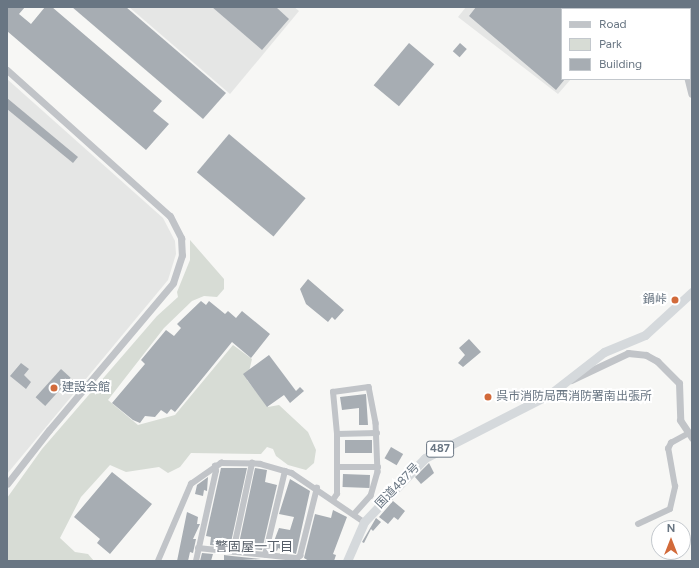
<!DOCTYPE html>
<html>
<head>
<meta charset="utf-8">
<style>
	body { margin:0 }
	#map { position:relative; width:699px; height:568px; overflow:hidden; background:#f7f7f5; font-family:Figtree,"Noto Sans JP",sans-serif }
	div>[style] { position:absolute }
	[style*='--x'] { left:calc(var(--x)*1px); top:calc(var(--y)*1px); width:calc(var(--w)*1px); rotate:calc(var(--a)*1deg) }
	.built>* { inset:0; background:#e5e6e5 }
	.green>* { inset:0; background:#d7dcd5 }
	.building>* { inset:0; background:#a7adb3; transform-origin:0 0 }
	.minor>* { height:5.5px; margin:-2.75px; padding:0 2.75px; transform-origin:2.75px; border-radius:2.75px; background:#c1c4c8 }
	.tertiary>* { height:7px; margin:-3.5px; padding:0 3.5px; transform-origin:3.5px; border-radius:3.5px; background:#c1c4c8 }
	.trunk>* { height:9px; margin:-4.5px; padding:0 4.5px; transform-origin:4.5px; border-radius:4.5px; background:#d5d9dc }
	.dots>* { width:11px; height:11px; translate:-50% -50%; box-sizing:border-box; border:2px solid #fff; border-radius:50% }
	span { translate:-50% -50%; white-space:nowrap; text-align:center; line-height:1.15; -webkit-text-stroke:4px #fff; paint-order:stroke }
	.shield-label span { padding:1px 3px; background:#fff; border:1px solid; border-radius:3px; -webkit-text-stroke-width:0 }
	.shield-label { font-size:11px; color:#697683; font-weight:700 }
	.poi-label { font-size:12px; color:#697683 }
	.right { translate:-100% -50%; text-align:right }
	.left { translate:0 -50%; text-align:left }
	.street-label { font-size:12px; color:#697683 }
	.neighbourhood-label { font-size:13px; color:#575f69 }
	.frame { position:absolute; inset:0; border:8px solid #697683; pointer-events:none }
	.legend { position:absolute; left:561px; top:8px; width:130px; height:72px; box-sizing:border-box; background:#fff; border:1px solid #c3c8cd; margin:0; padding:5px 7px; list-style:none; font-size:12px; color:#697683 }
	.legend li { display:flex; align-items:center; gap:8px; height:20px }
	.legend b { width:20px; border:1px solid #c3c8cd }
	.north { position:absolute; left:651px; top:520px; width:40px; height:40px; box-sizing:border-box; background:#fff; border:1px solid #c3c8cd; border-radius:50%; rotate:0deg; font-size:11px; font-weight:700; line-height:16px; text-align:center; color:#697683 }
	.north::after { content:''; display:block; margin:auto; width:14px; height:18px; background:#d26a3a; clip-path:polygon(50% 0,100% 100%,50% 72%,0 100%) }
</style>
</head>
<body>
<div id="map">
	<div class="built">
		<i style="clip-path:polygon(129px 7px,294px 7px,299px 11px,230px 94px)"></i>
		<i style="clip-path:polygon(466px 7px,634px 7px,562px 9px,562px 79px,571px 79px,558px 94px,458px 17px)"></i>
		<i style="clip-path:polygon(7px 79px,163px 218px,175px 241px,176px 254px,168px 280px,7px 474px)"></i>
	</div>
	<div class="green">
		<i style="clip-path:polygon(190px 240px,224px 279px,224px 289px,217px 297px,204px 296px,192px 301px,164px 328px,108px 400px,138px 425px,175px 415px,233px 345px,252px 359px,247px 380px,268px 407px,279px 405px,308px 432px,316px 450px,314px 463px,306px 470px,288px 465px,276px 456px,273px 449px,267px 447px,261px 454px,191px 453px,180px 467px,168px 473px,159px 467px,126px 472px,110px 465px,81px 497px,60px 538px,75px 552px,88px 554px,94px 561px,7px 561px,7px 498px,42px 449px,157px 316px,178px 297px,177px 292px,190px 260px)"></i>
	</div>
	<div class="building">
		<i style="clip-path:polygon(7px 7px,25px 7px,19px 14px,31px 24px,45px 7px,52px 7px,162px 101px,153px 111px,169px 124px,146px 150px,7px 31px)"></i>
		<i style="clip-path:polygon(72px 7px,126px 7px,226px 93px,203px 119px)"></i>
		<i style="clip-path:polygon(212px 7px,276px 7px,289px 19px,262px 50px)"></i>
		<i style="clip-path:polygon(476px 7px,562px 7px,562px 79px,565px 79px,556px 90px,469px 16px)"></i>
		<i style="left:409px;top:43px;width:33px;height:55px;rotate:40deg"></i>
		<i style="left:460px;top:43px;width:9px;height:11px;rotate:41deg"></i>
		<i style="clip-path:polygon(7px 98px,78px 157px,73px 163px,7px 109px)"></i>
		<i style="left:229px;top:134px;width:100px;height:50px;rotate:40deg"></i>
		<i style="clip-path:polygon(308px 279px,344px 310px,335px 320px,332px 317px,328px 322px,306px 304px,300px 289px)"></i>
		<i style="clip-path:polygon(201px 301px,206px 305px,209px 301px,225px 314px,228px 311px,236px 318px,242px 311px,270px 334px,251px 358px,232px 342px,175px 412px,171px 409px,167px 414px,161px 410px,155px 417px,145px 416px,140px 423px,133px 420px,112px 403px,145px 364px,141px 360px,166px 330px,174px 336px,181px 328px,177px 324px)"></i>
		<i style="clip-path:polygon(469px 339px,481px 352px,463px 367px,458px 363px,465px 355px,459px 348px)"></i>
		<i style="clip-path:polygon(269px 355px,296px 391px,300px 387px,304px 391px,290px 403px,284px 395px,267px 407px,243px 374px)"></i>
		<i style="clip-path:polygon(21px 363px,29px 369px,24px 375px,31px 382px,26px 389px,10px 376px)"></i>
		<i style="left:61px;top:369px;width:13px;height:38px;rotate:42deg"></i>
		<i style="clip-path:polygon(366px 394px,368px 425px,359px 425px,359px 408px,342px 410px,340px 397px)"></i>
		<i style="left:345px;top:440px;width:27px;height:13px"></i>
		<i style="left:391px;top:447px;width:14px;height:13px;rotate:30deg"></i>
		<i style="clip-path:polygon(429px 463px,434px 473px,421px 484px,415px 477px)"></i>
		<i style="clip-path:polygon(221px 468px,247px 468px,230px 547px,210px 545px,211px 537px,206px 536px)"></i>
		<i style="clip-path:polygon(255px 468px,267px 470px,265px 482px,277px 485px,262px 550px,238px 548px)"></i>
		<i style="clip-path:polygon(112px 472px,152px 504px,110px 554px,97px 543px,100px 539px,74px 517px)"></i>
		<i style="left:343px;top:474px;width:27px;height:13px;rotate:2deg"></i>
		<i style="clip-path:polygon(208px 477px,207px 491px,204px 490px,203px 496px,195px 494px,197px 485px)"></i>
		<i style="clip-path:polygon(290px 479px,310px 491px,296px 554px,278px 548px,277px 551px,271px 549px,279px 528px,290px 530px,294px 517px,279px 514px)"></i>
		<i style="clip-path:polygon(393px 501px,405px 511px,398px 520px,394px 517px,388px 524px,379px 517px)"></i>
		<i style="clip-path:polygon(333px 510px,347px 517px,333px 554px,336px 555px,334px 561px,309px 561px,304px 558px,315px 514px,331px 518px)"></i>
		<i style="clip-path:polygon(187px 512px,198px 517px,197px 524px,200px 524px,193px 539px,196px 539px,193px 553px,190px 552px,188px 561px,177px 561px)"></i>
		<i style="clip-path:polygon(376px 518px,381px 522px,373px 531px,371px 529px,364px 543px,362px 542px)"></i>
		<i style="clip-path:polygon(202px 553px,213px 554px,211px 561px,200px 561px)"></i>
		<i style="clip-path:polygon(224px 555px,232px 556px,261px 559px,224px 561px)"></i>
	</div>
	<div class="minor">
		<i style="--x:690;--y:49;--w:2;--a:-27"></i>
		<i style="--x:688;--y:79;--w:16;--a:76"></i>
		<i style="--x:337;--y:434;--w:40;--a:-1.4"></i>
		<i style="--x:337;--y:467;--w:41;--a:0"></i>
		<i style="--x:333;--y:500;--w:7;--a:-56"></i>
		<i style="--x:337;--y:494;--w:60;--a:-90"></i>
		<i style="--x:337;--y:434;--w:42;--a:-95.4"></i>
		<i style="--x:333;--y:392;--w:36;--a:-8"></i>
		<i style="--x:369;--y:387;--w:37;--a:79"></i>
		<i style="--x:376;--y:423;--w:49;--a:87.7"></i>
		<i style="--x:378;--y:472;--w:25;--a:106"></i>
		<i style="--x:371;--y:496;--w:25;--a:132"></i>
		<i style="--x:638;--y:524;--w:35;--a:-25"></i>
		<i style="--x:670;--y:509;--w:23;--a:-77"></i>
		<i style="--x:675;--y:487;--w:39;--a:-100"></i>
		<i style="--x:668;--y:449;--w:7;--a:-63"></i>
		<i style="--x:671;--y:443;--w:18;--a:-29"></i>
		<i style="--x:198;--y:548;--w:100;--a:5.8"></i>
		<i style="--x:297;--y:558;--w:4;--a:-34"></i>
		<i style="--x:300;--y:556;--w:70;--a:-76"></i>
		<i style="--x:233;--y:552;--w:91;--a:-77.9"></i>
		<i style="--x:265;--y:555;--w:86;--a:-76.6"></i>
		<i style="--x:158;--y:561;--w:84;--a:-66.8"></i>
		<i style="--x:191;--y:484;--w:37;--a:-35"></i>
		<i style="--x:221;--y:463;--w:39;--a:1"></i>
		<i style="--x:260;--y:464;--w:33;--a:16"></i>
		<i style="--x:292;--y:473;--w:87;--a:34.2"></i>
		<i style="--x:196;--y:561;--w:92;--a:-77.5"></i>
		<i style="--x:216;--y:471;--w:5;--a:-101"></i>
	</div>
	<div class="tertiary">
		<i style="--x:7;--y:70;--w:219;--a:41.9"></i>
		<i style="--x:170;--y:216;--w:25;--a:63"></i>
		<i style="--x:181;--y:238;--w:17;--a:87"></i>
		<i style="--x:182;--y:255;--w:29;--a:108"></i>
		<i style="--x:173;--y:283;--w:192;--a:130.1"></i>
		<i style="--x:49;--y:430;--w:68;--a:127.9"></i>
		<i style="--x:571;--y:380;--w:63;--a:-25.3"></i>
		<i style="--x:628;--y:353;--w:18;--a:6"></i>
		<i style="--x:646;--y:355;--w:13;--a:29"></i>
		<i style="--x:657;--y:361;--w:31;--a:45"></i>
		<i style="--x:679;--y:383;--w:37;--a:88"></i>
		<i style="--x:680;--y:420;--w:22;--a:56"></i>
	</div>
	<div class="trunk">
		<i style="--x:347;--y:561;--w:43;--a:-66.4"></i>
		<i style="--x:364;--y:522;--w:88;--a:-46.4"></i>
		<i style="--x:425;--y:458;--w:140;--a:-27.1"></i>
		<i style="--x:550;--y:394;--w:68;--a:-37.9"></i>
		<i style="--x:604;--y:352;--w:44;--a:-22.5"></i>
		<i style="--x:645;--y:335;--w:64;--a:-42.5"></i>
	</div>
	<div class="dots">
		<i style="left:675px;top:300px;background:#d26a3a"></i>
		<i style="left:54px;top:388px;background:#d26a3a"></i>
		<i style="left:488px;top:397px;background:#d26a3a"></i>
	</div>
	<div class="shield-label">
		<span style="left:440px;top:449px">487</span>
	</div>
	<div class="poi-label">
		<span class="right" style="left:667px;top:300px">鍋峠</span>
		<span class="left" style="left:62px;top:388px">建設会館</span>
		<span class="left" style="left:496px;top:397px">呉市消防局西消防署南出張所</span>
	</div>
	<div class="street-label">
		<span style="left:398px;top:486px;rotate:-46deg">国道487号</span>
	</div>
	<div class="neighbourhood-label">
		<span style="left:254px;top:547px">警固屋一丁目</span>
	</div>
	<div class="frame"></div>
	<ul class="legend">
	<li><b style="height:5px;background:#c1c4c8"></b>Road</li>
	<li><b style="height:11px;background:#d7dcd5"></b>Park</li>
	<li><b style="height:11px;background:#a7adb3"></b>Building</li>
	</ul>
	<div class="north">N</div>
</div>
</body>
</html>
